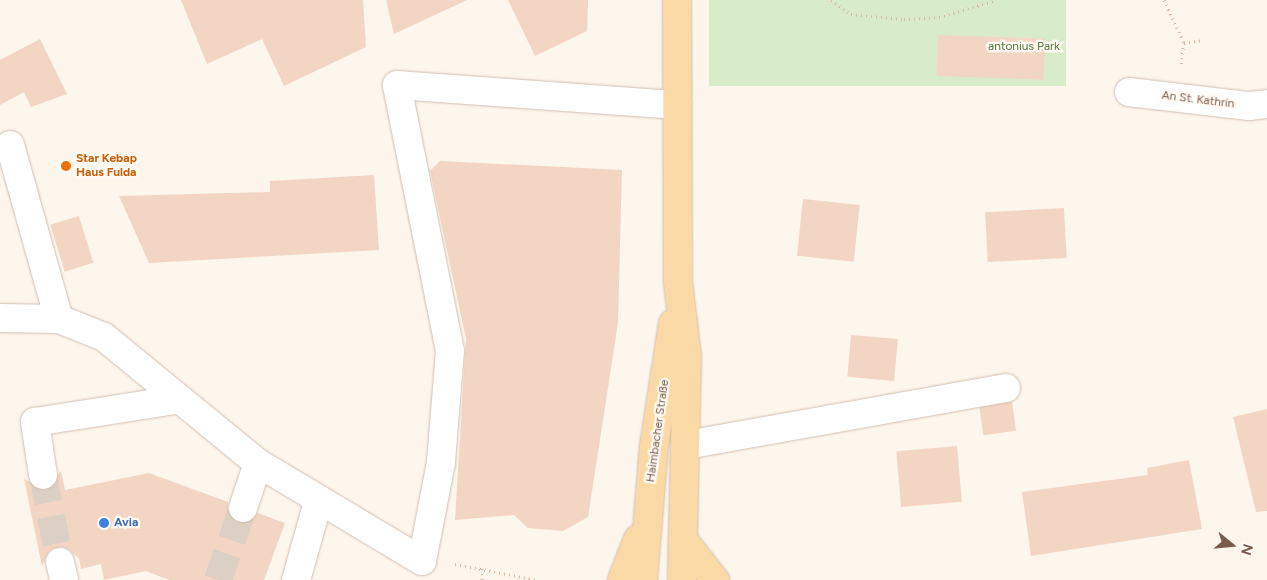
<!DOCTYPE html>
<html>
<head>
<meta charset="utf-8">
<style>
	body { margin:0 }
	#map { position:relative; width:1267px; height:580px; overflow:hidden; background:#fdf6ec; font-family:Figtree,sans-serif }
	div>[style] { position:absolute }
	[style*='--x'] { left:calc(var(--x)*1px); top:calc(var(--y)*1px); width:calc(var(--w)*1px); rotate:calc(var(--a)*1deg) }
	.green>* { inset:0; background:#d8ecc9; transform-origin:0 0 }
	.building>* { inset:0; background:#f3d5c3; transform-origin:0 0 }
	.minor-tunnel>* { height:28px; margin-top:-14px; transform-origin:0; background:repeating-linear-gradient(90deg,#dcd0c4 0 28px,transparent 0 42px) }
	.path>* { height:3px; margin-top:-1.5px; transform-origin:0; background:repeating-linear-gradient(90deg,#d9b8a5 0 1px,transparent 0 5px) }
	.roads { filter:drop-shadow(0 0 1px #d1beb0) drop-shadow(0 0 1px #d1beb0) }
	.minor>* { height:28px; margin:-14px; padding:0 14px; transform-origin:14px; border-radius:14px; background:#fff }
	.major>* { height:28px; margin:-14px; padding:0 14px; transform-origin:14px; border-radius:14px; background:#fbd9a5 }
	.dots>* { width:14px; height:14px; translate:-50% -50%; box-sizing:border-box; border:2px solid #fffaf3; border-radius:50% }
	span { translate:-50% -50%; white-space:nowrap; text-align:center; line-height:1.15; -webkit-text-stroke:4.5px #fffaf3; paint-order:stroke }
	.park-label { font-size:12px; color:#537a41 }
	.street-label { font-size:12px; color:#7a5c4d }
	.food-label { font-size:12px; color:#c56008; font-weight:700 }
	.left { translate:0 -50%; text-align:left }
	.shop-label { font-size:12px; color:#366cbe; font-weight:700 }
	.north { position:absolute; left:1207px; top:520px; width:50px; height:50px; -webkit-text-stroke:4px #fffaf3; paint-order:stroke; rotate:107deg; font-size:14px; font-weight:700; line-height:20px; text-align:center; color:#7a5c4d }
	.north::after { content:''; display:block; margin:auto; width:18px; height:22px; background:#7a5c4d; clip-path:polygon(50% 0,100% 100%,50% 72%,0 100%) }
</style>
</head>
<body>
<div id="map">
	<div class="green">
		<i style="left:709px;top:0;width:357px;height:86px"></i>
	</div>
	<div class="building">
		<i style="clip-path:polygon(181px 0,363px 0,366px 47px,284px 86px,262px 39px,207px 64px)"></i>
		<i style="clip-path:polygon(386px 0,467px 0,394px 34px)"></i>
		<i style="clip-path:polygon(508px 0,588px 0,587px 31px,535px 56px)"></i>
		<i style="left:938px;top:35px;width:107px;height:41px;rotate:2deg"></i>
		<i style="clip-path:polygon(40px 39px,67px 94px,31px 107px,24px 92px,0 105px,0 60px)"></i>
		<i style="clip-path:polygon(440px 161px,622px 170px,618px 323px,588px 517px,563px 531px,528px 528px,514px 515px,455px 520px,466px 339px,430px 171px)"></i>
		<i style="clip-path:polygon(374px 175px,379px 250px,149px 263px,119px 196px,270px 192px,270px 181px)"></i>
		<i style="left:803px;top:199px;width:57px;height:57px;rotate:6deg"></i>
		<i style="left:1064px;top:208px;width:50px;height:79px;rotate:87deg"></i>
		<i style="left:79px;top:216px;width:49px;height:30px;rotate:73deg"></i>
		<i style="left:851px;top:335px;width:47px;height:42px;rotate:5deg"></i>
		<i style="left:1012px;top:402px;width:29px;height:33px;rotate:82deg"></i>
		<i style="clip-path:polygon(1267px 409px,1267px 511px,1256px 512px,1233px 417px)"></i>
		<i style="left:957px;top:446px;width:56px;height:61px;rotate:85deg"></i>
		<i style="clip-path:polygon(1189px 460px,1202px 529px,1031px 556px,1022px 492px,1148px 475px,1147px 468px)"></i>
		<i style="clip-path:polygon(61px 471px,65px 490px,149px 473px,228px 502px,228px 512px,238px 523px,247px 523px,258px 513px,285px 523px,264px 580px,169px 580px,146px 571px,104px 580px,101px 564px,81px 569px,79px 558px,64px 547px,50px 550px,42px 566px,24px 479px,46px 490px)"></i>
	</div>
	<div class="minor-tunnel">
		<i style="--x:43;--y:475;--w:89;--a:78.9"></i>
		<i style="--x:218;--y:580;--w:76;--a:-70.9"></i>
	</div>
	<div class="path">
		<i style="--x:831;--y:0;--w:24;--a:35"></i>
		<i style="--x:851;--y:14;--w:53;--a:5.4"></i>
		<i style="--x:904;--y:19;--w:35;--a:-3"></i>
		<i style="--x:939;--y:17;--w:60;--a:-16.3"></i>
		<i style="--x:1164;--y:0;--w:47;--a:65.1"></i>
		<i style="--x:1184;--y:43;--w:22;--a:98"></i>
		<i style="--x:1184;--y:43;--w:20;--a:-9"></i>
		<i style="--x:455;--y:564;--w:84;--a:11"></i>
		<i style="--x:482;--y:580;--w:14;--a:-90"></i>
	</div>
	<div class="roads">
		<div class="minor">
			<i style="--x:1129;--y:92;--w:121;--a:6.7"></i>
			<i style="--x:1249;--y:106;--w:18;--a:-6"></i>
			<i style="--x:10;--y:145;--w:181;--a:74.3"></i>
			<i style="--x:0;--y:318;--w:59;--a:1"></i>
			<i style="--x:59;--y:319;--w:48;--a:21.8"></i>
			<i style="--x:104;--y:337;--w:199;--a:39.3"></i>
			<i style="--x:258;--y:463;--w:191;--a:30.9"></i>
			<i style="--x:422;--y:561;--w:101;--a:-79.1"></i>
			<i style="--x:441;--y:462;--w:111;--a:-85.4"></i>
			<i style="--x:450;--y:351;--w:271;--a:-101.3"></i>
			<i style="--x:397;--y:85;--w:281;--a:4.1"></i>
			<i style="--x:686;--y:445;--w:325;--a:-10.1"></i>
			<i style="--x:43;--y:475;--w:54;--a:-98.6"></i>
			<i style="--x:35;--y:422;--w:142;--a:-8.9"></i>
			<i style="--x:243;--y:508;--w:47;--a:-71.6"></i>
			<i style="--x:60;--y:562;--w:18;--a:77"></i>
			<i style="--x:296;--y:580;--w:81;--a:-74.2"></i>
		</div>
		<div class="major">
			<i style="--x:677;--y:0;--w:282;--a:89.8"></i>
			<i style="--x:678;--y:282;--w:76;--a:83.2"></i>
			<i style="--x:687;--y:357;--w:223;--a:91.3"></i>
			<i style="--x:684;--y:541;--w:50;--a:51.5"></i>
			<i style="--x:622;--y:580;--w:44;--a:-68.7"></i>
			<i style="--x:643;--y:580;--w:134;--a:-85.3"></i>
			<i style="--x:654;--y:446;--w:124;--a:-81.2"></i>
		</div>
	</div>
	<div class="dots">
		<i style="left:66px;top:166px;background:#e8710a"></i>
		<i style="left:104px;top:523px;background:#3f7fe0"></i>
	</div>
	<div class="park-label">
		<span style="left:1024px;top:47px">antonius Park</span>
	</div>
	<div class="street-label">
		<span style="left:1198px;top:100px;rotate:7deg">An St. Kathrin</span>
		<span style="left:658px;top:431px;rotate:-82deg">Haimbacher Straße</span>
	</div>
	<div class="food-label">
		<span class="left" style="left:76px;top:166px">Star Kebap<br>Haus Fulda</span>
	</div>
	<div class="shop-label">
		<span class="left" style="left:114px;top:523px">Avia</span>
	</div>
	<div class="north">N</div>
</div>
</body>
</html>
